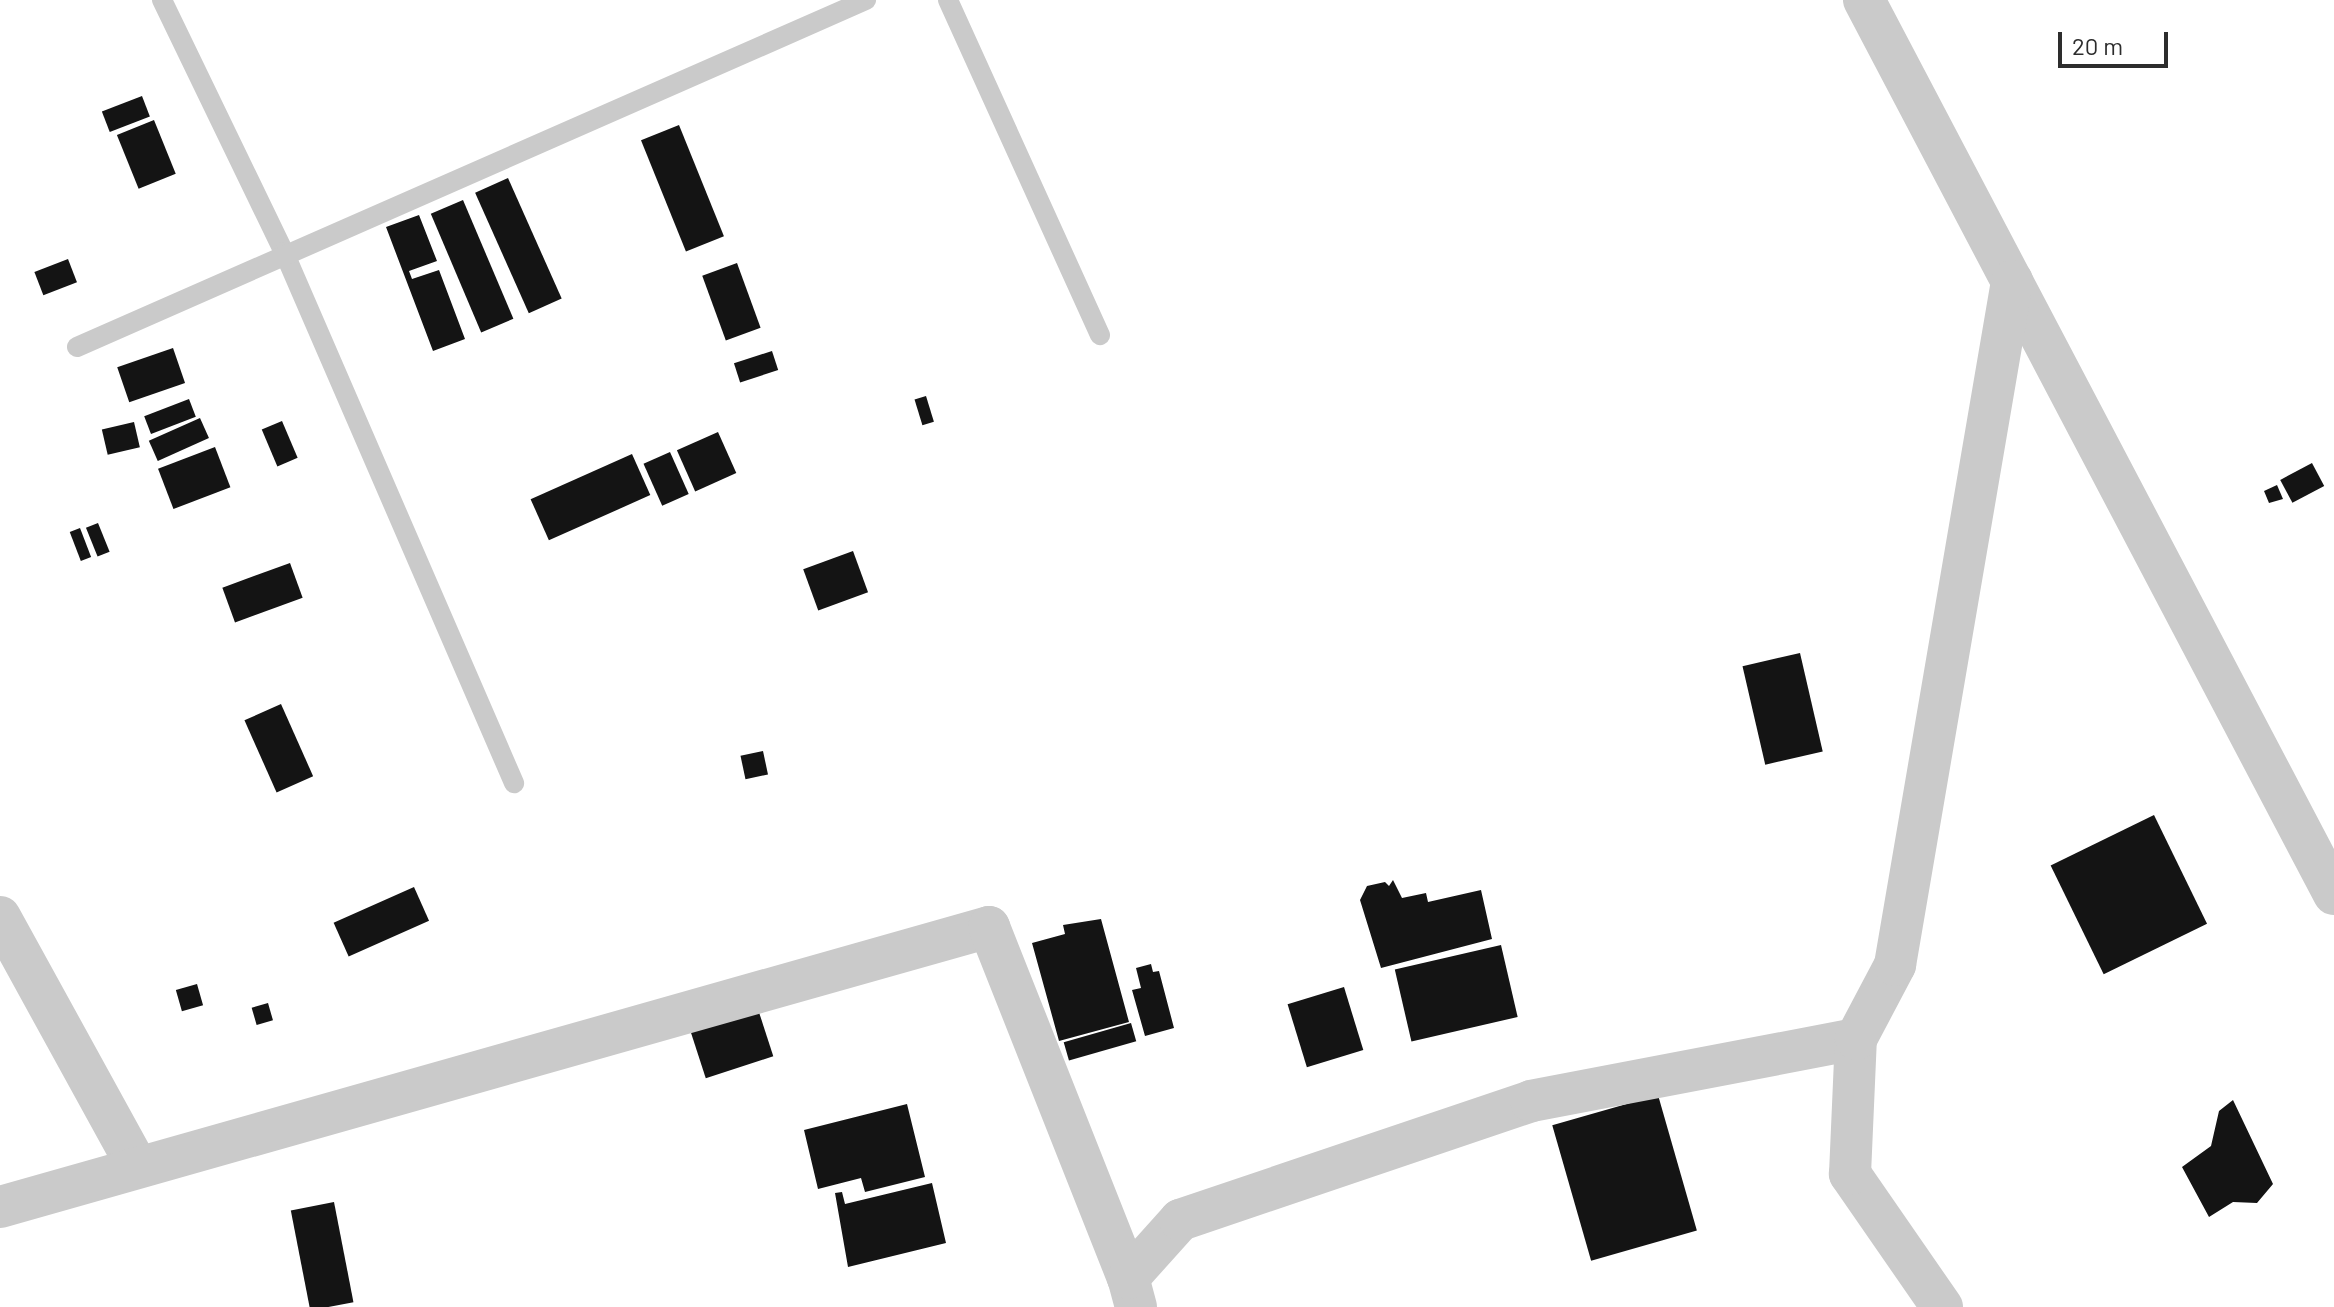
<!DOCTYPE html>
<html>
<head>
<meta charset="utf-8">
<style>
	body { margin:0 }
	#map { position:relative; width:2334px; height:1307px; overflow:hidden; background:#fff; font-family:Barlow,sans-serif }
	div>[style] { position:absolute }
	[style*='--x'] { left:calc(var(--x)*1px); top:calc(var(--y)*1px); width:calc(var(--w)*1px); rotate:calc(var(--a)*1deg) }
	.building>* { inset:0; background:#141414; transform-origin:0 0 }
	.lane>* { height:20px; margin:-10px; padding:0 10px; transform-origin:10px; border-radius:10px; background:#cacaca }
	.street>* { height:42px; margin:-21px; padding:0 21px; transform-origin:21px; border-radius:21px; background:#cacaca }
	span { translate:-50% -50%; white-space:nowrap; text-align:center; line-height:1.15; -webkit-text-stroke:8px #fff; paint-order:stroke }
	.scale { position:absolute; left:2058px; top:32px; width:110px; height:36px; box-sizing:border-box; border:4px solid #2d2d2d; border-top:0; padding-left:10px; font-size:24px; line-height:28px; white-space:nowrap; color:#2d2d2d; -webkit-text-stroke:6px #fff; paint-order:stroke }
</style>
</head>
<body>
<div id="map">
	<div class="building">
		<i style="left:142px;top:96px;width:22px;height:43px;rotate:69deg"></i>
		<i style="left:154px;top:120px;width:58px;height:40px;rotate:68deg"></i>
		<i style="left:679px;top:125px;width:120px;height:41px;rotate:68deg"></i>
		<i style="left:508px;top:178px;width:132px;height:36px;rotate:66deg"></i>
		<i style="left:463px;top:200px;width:129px;height:35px;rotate:67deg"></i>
		<i style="clip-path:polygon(419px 215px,437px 261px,409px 271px,412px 279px,439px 270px,465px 339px,433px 351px,386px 227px)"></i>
		<i style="left:68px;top:259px;width:25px;height:36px;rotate:69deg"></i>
		<i style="left:737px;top:263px;width:69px;height:37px;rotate:70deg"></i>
		<i style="left:173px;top:348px;width:37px;height:59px;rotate:71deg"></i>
		<i style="left:772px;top:351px;width:20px;height:40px;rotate:72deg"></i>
		<i style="left:926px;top:396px;width:27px;height:12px;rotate:73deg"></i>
		<i style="left:189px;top:399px;width:19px;height:48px;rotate:69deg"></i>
		<i style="left:200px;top:418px;width:22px;height:56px;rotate:66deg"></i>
		<i style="left:282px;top:421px;width:40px;height:22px;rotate:67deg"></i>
		<i style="left:134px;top:422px;width:26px;height:33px;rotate:77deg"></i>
		<i style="left:718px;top:432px;width:45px;height:45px;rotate:66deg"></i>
		<i style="left:215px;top:447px;width:43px;height:61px;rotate:69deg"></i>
		<i style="left:670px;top:452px;width:46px;height:29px;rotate:66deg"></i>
		<i style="left:632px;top:454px;width:45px;height:111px;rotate:66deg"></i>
		<i style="left:2312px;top:463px;width:26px;height:36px;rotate:62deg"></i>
		<i style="clip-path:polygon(2277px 485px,2283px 499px,2269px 503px,2264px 491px)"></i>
		<i style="left:98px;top:523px;width:31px;height:13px;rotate:68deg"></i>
		<i style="left:80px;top:528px;width:31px;height:11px;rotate:69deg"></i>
		<i style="left:853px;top:551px;width:44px;height:53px;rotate:70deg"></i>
		<i style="left:290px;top:563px;width:37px;height:72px;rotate:70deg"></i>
		<i style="left:1800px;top:653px;width:101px;height:59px;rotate:77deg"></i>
		<i style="left:281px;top:704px;width:79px;height:40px;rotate:66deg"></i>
		<i style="left:763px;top:751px;width:24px;height:23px;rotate:78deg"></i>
		<i style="left:2154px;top:815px;width:121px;height:115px;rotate:64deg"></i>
		<i style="clip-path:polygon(1393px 880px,1402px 898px,1426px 893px,1428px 902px,1481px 890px,1492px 939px,1381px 968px,1360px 900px,1367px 886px,1385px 882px,1389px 886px)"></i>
		<i style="left:414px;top:887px;width:37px;height:88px;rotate:66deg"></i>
		<i style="clip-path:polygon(1101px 919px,1129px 1022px,1059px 1041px,1032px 943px,1065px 934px,1063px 925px)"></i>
		<i style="left:1501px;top:945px;width:74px;height:109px;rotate:77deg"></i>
		<i style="clip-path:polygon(1151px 964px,1153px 972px,1159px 971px,1174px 1028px,1145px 1036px,1132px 990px,1141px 988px,1136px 968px)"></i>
		<i style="left:197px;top:984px;width:22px;height:22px;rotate:74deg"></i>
		<i style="left:1344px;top:987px;width:66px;height:59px;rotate:73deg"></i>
		<i style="left:268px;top:1003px;width:18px;height:17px;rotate:74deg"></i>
		<i style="left:756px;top:1003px;width:56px;height:71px;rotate:72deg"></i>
		<i style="left:1131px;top:1023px;width:19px;height:70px;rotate:74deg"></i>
		<i style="left:1658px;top:1095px;width:141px;height:110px;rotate:74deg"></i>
		<i style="clip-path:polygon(2233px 1100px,2273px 1184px,2257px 1203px,2233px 1202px,2209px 1217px,2182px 1167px,2211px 1146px,2219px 1111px)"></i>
		<i style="clip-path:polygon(907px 1104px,925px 1177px,865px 1192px,861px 1178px,818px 1189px,804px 1130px)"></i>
		<i style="clip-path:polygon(932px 1183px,946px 1243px,848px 1267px,835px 1193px,842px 1192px,845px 1204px)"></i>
		<i style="left:334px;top:1202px;width:102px;height:44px;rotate:79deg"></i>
	</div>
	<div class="lane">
		<i style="--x:162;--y:0;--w:280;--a:64.2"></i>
		<i style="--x:284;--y:252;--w:579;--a:66.58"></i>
		<i style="--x:948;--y:0;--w:368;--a:65.6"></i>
		<i style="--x:77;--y:347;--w:862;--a:-23.74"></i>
	</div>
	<div class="street">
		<i style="--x:1864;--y:0;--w:1010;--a:62.27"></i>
		<i style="--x:0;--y:917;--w:284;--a:61.2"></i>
		<i style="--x:0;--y:1207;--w:1028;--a:-15.81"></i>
		<i style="--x:989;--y:927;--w:378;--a:68.4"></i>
		<i style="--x:1136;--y:1307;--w:30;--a:-105"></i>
		<i style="--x:1128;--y:1278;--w:78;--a:-48.1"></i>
		<i style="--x:1180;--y:1220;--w:371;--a:-18.7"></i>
		<i style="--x:1531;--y:1101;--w:331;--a:-10.8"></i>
		<i style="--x:1942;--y:1307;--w:162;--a:-124.7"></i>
		<i style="--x:1850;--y:1174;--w:135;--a:-87.5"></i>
		<i style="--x:1856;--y:1039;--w:84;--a:-62.2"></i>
		<i style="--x:1895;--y:965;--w:694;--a:-80.29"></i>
	</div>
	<div class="scale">20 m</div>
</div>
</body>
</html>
